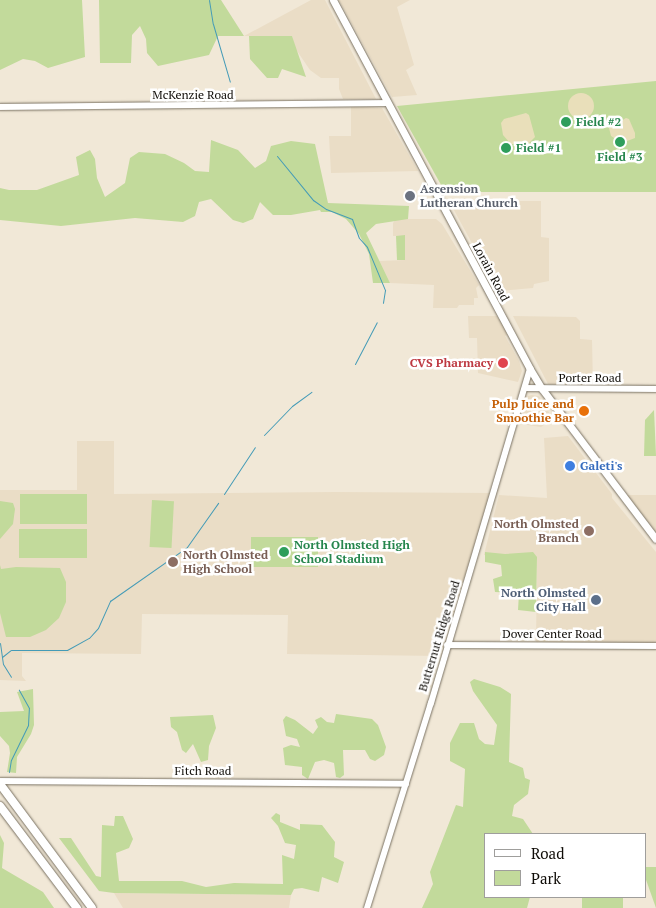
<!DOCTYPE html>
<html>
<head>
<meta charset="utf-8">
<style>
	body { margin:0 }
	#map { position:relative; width:656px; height:908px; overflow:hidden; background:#f1e8d7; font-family:"PT Serif",serif }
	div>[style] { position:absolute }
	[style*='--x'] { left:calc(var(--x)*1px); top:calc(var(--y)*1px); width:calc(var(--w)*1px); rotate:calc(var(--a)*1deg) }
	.built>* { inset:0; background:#eaddc6 }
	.green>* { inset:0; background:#c2da9b; transform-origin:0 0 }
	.sand>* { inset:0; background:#e9dfba }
	.round { border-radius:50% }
	.stream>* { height:1px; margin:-0.5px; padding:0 0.5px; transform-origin:0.5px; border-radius:0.5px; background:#449bb7 }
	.roads { filter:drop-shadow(0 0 1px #7a7263) drop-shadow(0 0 1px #7a7263) }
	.secondary>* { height:6px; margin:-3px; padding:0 3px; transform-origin:3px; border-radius:3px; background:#fff }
	.primary>* { height:7px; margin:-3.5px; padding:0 3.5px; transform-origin:3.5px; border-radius:3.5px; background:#fff }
	.highway>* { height:8px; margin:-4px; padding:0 4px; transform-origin:4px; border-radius:4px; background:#fff }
	.dots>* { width:14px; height:14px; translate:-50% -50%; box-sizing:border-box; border:2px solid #fff; border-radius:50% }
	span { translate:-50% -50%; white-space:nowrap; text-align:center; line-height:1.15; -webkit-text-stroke:5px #fff; paint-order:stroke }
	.street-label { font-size:12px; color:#0f0c07 }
	.leisure-label { font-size:12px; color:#27864d; font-weight:700 }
	.left { translate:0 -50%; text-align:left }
	.worship-label { font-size:12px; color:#5b616d; font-weight:700 }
	.health-label { font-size:12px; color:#be3a42; font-weight:700 }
	.right { translate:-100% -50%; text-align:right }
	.food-label { font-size:12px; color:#c56008; font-weight:700 }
	.shop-label { font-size:12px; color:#366cbe; font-weight:700 }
	.education-label { font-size:12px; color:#785e54; font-weight:700 }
	.service-label { font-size:12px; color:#4e5e75; font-weight:700 }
	.legend { position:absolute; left:484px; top:833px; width:162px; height:65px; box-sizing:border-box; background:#fff; border:1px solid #9f9e9c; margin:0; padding:6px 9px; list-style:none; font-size:15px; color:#0f0c07 }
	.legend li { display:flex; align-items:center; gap:10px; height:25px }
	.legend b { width:25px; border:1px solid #9f9e9c }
</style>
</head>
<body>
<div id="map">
	<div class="built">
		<i style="clip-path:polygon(311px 0,325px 0,376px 99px,343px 99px,339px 89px,339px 78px,321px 78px,310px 70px,295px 48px,292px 36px,244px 36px)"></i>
		<i style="clip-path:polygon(339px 0,410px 0,397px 7px,414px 65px,406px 70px,417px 95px,392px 97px)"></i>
		<i style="clip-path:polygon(351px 106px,382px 108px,418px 171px,331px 173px,329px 136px,351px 136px)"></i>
		<i style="clip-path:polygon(449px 201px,541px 201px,541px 237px,549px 238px,549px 281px,534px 284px,533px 288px,498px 291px)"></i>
		<i style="clip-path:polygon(396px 219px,436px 219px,442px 224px,479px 285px,476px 288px,478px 298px,474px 298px,474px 305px,459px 305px,457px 308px,433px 308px,434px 285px,390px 283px,379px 261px,405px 260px,405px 236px,393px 236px,393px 223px)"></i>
		<i style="clip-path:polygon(468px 316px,497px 316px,504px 326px,507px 335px,505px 336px,519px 361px,522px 371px,518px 382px,478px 373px,477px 338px,469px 338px)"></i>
		<i style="clip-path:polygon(513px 316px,576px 317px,580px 321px,580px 339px,592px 340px,593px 385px,548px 384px)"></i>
		<i style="clip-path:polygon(532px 395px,539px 396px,553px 419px,541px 427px,520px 424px,528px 396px)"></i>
		<i style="clip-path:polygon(568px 436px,612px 494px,612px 498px,656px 552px,656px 643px,536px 643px,537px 557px,484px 555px,499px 495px,547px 498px,544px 438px)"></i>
		<i style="clip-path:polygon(77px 441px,114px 441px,114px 494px,335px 492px,491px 493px,441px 656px,287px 654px,288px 615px,142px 614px,141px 654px,22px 653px,22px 676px,26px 681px,0 680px,0 490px,77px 490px)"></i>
		<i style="clip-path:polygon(627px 495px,656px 495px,656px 533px)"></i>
		<i style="clip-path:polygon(114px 893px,291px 895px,289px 908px,123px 908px)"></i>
	</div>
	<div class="green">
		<i style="clip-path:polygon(0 0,82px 0,85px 57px,48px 68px,35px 61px,23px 59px,0 70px)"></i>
		<i style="clip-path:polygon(99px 0,221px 0,244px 36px,218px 36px,209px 55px,158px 66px,147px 53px,146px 39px,140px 26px,132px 35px,131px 63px,100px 63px)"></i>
		<i style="clip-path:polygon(249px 36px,292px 36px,306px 77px,282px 69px,278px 78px,267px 78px,250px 59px)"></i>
		<i style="clip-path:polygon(656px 81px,656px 192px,445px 192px,397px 106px)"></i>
		<i style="clip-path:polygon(211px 140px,238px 150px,255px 168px,266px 161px,271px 146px,291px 141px,315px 144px,328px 203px,409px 206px,408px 219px,376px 224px,366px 233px,390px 283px,373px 283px,369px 254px,359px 234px,346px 219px,332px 212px,321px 212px,320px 210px,291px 215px,273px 215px,260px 202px,253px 219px,243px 223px,233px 220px,211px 199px,199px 202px,195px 216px,183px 222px,135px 218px,61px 226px,0 220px,0 188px,9px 190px,37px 190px,79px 175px,76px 157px,90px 150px,95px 159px,97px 178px,105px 197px,125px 183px,130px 158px,139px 152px,165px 154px,184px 163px,195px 171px,209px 172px)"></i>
		<i style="clip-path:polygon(405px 235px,405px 260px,397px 260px,396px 236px)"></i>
		<i style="clip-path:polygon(654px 410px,656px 456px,644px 456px,645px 420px)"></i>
		<i style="left:20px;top:494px;width:67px;height:30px"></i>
		<i style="left:152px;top:500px;width:22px;height:47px;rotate:3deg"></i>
		<i style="clip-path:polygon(0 501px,13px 503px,15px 509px,13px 524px,0 539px)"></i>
		<i style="left:19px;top:529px;width:68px;height:29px"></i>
		<i style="left:251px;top:537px;width:67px;height:30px"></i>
		<i style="clip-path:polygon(485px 552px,505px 554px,533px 552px,537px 557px,536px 612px,518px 610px,519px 593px,495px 592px,493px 579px,502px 576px,501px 565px,485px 562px)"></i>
		<i style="clip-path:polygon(0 565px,1px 569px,16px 567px,60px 568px,66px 582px,66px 602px,59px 618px,46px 630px,30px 637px,6px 637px,0 613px)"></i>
		<i style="clip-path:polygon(474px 679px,500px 687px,511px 694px,509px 762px,523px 768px,525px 778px,530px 780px,528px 794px,514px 805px,512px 816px,523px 819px,533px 834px,485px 834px,485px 897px,530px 897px,527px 908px,422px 908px,433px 884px,430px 872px,456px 805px,463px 807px,465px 769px,450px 761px,450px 743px,460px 723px,474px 723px,479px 739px,485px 744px,494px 745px,497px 725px,473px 691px,470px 682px)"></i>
		<i style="clip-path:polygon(33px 689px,34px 725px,31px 734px,17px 757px,16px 773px,7px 772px,10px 753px,9px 746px,0 736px,0 712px,24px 711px,17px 692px)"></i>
		<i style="clip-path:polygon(336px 714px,372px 719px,378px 725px,386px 747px,384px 755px,375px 761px,370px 759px,365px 750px,343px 750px,344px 775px,340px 778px,336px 777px,334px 763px,324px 760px,315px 762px,308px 779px,302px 775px,302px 767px,285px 765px,283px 748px,291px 745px,300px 747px,297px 739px,286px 736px,283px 720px,286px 716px,295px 720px,313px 734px,318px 727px,315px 720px,321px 717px,327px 722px,334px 723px)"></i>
		<i style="clip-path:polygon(213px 715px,216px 728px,209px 746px,208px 760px,201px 762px,193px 744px,186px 753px,182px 750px,177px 732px,171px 727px,170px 717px)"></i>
		<i style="clip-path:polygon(276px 813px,280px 815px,280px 822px,300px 830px,300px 824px,322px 825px,335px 842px,334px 857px,344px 862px,338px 883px,322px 877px,319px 892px,302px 888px,294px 889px,291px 895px,114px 893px,99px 891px,59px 838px,71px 838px,96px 876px,101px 877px,102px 825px,114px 826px,115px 816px,123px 816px,133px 839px,129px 848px,116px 853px,119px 881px,182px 881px,206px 887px,234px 883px,283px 884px,282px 855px,294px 859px,296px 845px,285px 843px,278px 826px,271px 818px)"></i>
		<i style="clip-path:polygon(0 835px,4px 843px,2px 868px,43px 892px,54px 908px,0 908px)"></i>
		<i style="clip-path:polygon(645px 867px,656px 867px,656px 908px,645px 877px)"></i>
		<i style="left:582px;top:897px;width:41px;height:11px"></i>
	</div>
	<div class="sand">
		<i class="round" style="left:568px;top:93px;width:26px;height:26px"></i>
		<i style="clip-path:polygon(526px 113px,529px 115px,535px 137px,528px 144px,511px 144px,503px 135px,501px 123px,504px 119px)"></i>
		<i style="clip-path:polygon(626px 118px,629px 119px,635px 133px,635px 138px,622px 143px,611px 136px,609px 128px)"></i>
	</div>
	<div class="stream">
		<i style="--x:209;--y:0;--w:24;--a:81"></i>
		<i style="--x:213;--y:24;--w:60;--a:73.7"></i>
		<i style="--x:277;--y:156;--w:57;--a:50.7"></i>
		<i style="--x:313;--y:200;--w:16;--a:35"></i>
		<i style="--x:326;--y:209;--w:28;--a:21"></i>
		<i style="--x:352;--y:219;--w:20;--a:70"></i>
		<i style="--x:359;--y:238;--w:12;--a:48"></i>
		<i style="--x:367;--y:247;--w:47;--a:67.3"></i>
		<i style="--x:385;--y:290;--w:13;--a:99"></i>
		<i style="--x:355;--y:364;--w:47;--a:-62.4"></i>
		<i style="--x:264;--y:435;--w:40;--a:-46"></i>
		<i style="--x:292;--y:406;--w:24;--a:-36"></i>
		<i style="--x:224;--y:494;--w:56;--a:-56.6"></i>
		<i style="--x:0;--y:643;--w:21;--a:82"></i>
		<i style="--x:3;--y:664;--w:15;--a:58"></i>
		<i style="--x:2;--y:657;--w:11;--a:-38"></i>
		<i style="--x:11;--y:650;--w:56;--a:0"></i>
		<i style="--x:67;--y:650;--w:25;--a:-29"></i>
		<i style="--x:89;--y:638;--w:13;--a:-48"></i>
		<i style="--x:98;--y:628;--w:30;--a:-66"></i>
		<i style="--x:110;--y:601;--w:94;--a:-35"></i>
		<i style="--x:187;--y:547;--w:54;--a:-54.8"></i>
		<i style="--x:9;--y:772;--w:12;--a:-81"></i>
		<i style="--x:11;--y:760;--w:39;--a:-64"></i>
		<i style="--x:28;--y:725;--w:17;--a:-87"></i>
		<i style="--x:29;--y:708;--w:21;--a:-119"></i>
	</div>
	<div class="roads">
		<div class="secondary">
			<i style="--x:0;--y:107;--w:387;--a:-0.6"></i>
			<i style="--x:525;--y:388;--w:131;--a:0.4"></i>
			<i style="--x:447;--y:645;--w:209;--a:0.3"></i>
			<i style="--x:0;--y:781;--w:406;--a:0.4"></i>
			<i style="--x:367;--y:908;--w:215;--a:-72.7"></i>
			<i style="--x:431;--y:703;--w:348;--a:-73.5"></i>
		</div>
		<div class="primary">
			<i style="--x:333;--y:0;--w:418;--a:61.9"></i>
			<i style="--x:530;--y:369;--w:23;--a:59"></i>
			<i style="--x:542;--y:389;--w:188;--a:52.8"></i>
		</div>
		<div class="highway">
			<i style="--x:0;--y:784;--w:154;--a:53.4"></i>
			<i style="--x:0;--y:806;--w:128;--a:53"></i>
		</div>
	</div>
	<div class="dots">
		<i style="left:566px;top:122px;background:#2e9e5b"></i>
		<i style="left:620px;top:142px;background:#2e9e5b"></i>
		<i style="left:506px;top:148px;background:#2e9e5b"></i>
		<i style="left:410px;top:196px;background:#6b7280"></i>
		<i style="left:503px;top:363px;background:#e0444e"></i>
		<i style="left:584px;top:411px;background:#e8710a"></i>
		<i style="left:570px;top:466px;background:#3f7fe0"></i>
		<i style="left:589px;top:531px;background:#8d6e63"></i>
		<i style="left:284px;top:552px;background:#2e9e5b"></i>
		<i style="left:173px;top:562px;background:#8d6e63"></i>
		<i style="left:596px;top:600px;background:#5c6f8a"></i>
	</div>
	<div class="street-label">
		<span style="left:193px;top:95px">McKenzie Road</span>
		<span style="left:491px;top:272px;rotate:62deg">Lorain Road</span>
		<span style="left:590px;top:378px">Porter Road</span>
		<span style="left:552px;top:634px">Dover Center Road</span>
		<span style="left:439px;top:636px;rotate:-73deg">Butternut Ridge Road</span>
		<span style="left:203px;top:771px">Fitch Road</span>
	</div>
	<div class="leisure-label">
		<span class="left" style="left:576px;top:122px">Field #2</span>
		<span class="left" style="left:516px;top:148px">Field #1</span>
		<span style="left:620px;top:157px">Field #3</span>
		<span class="left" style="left:294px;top:552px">North Olmsted High<br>School Stadium</span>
	</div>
	<div class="worship-label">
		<span class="left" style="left:420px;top:196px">Ascension<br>Lutheran Church</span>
	</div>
	<div class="health-label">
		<span class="right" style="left:493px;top:363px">CVS Pharmacy</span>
	</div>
	<div class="food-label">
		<span class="right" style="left:574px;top:411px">Pulp Juice and<br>Smoothie Bar</span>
	</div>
	<div class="shop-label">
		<span class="left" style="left:580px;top:466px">Galeti's</span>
	</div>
	<div class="education-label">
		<span class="right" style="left:579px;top:531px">North Olmsted<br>Branch</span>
		<span class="left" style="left:183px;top:562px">North Olmsted<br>High School</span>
	</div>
	<div class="service-label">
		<span class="right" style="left:586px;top:600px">North Olmsted<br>City Hall</span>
	</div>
	<ul class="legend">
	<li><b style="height:6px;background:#fff"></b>Road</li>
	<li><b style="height:14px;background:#c2da9b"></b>Park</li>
	</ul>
</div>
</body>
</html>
